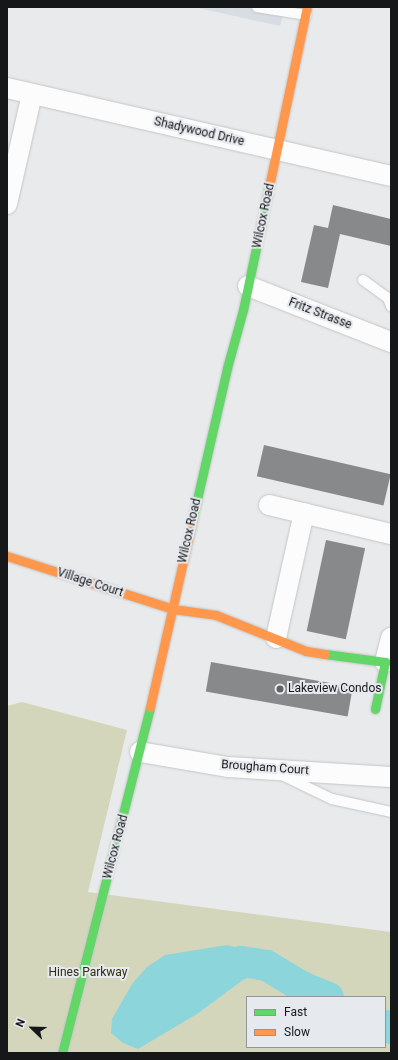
<!DOCTYPE html>
<html>
<head>
<meta charset="utf-8">
<style>
	body { margin:0 }
	#map { position:relative; width:398px; height:1060px; overflow:hidden; background:#e8eaec; font-family:Roboto,sans-serif }
	div>[style] { position:absolute }
	[style*='--x'] { left:calc(var(--x)*1px); top:calc(var(--y)*1px); width:calc(var(--w)*1px); rotate:calc(var(--a)*1deg) }
	.built>* { inset:0; background:#d8dde4 }
	.green>* { inset:0; background:#d4d6bc }
	.water>* { inset:0; background:#8bd5db }
	.river>* { height:31px; margin:-15.5px; padding:0 15.5px; transform-origin:15.5px; border-radius:15.5px; background:#8bd5db }
	.building>* { inset:0; background:#88898b; transform-origin:0 0 }
	.roads { filter:drop-shadow(0 0 1px #c4c6c7) drop-shadow(0 0 1px #c4c6c7) }
	.lane>* { height:10px; margin:-5px; padding:0 5px; transform-origin:5px; border-radius:5px; background:#fcfcfc }
	.street>* { height:20px; margin:-10px; padding:0 10px; transform-origin:10px; border-radius:10px; background:#fcfcfc }
	.fast>* { height:9px; margin:-4.5px; padding:0 4.5px; transform-origin:4.5px; border-radius:4.5px; background:#63d668 }
	.slow>* { height:9px; margin:-4.5px; padding:0 4.5px; transform-origin:4.5px; border-radius:4.5px; background:#ff974d }
	.dots>* { width:11px; height:11px; translate:-50% -50%; box-sizing:border-box; border:2px solid #e6e9ee; border-radius:50% }
	span { translate:-50% -50%; white-space:nowrap; text-align:center; line-height:1.15; -webkit-text-stroke:4px #e6e9ee; paint-order:stroke }
	.street-label { font-size:12px; color:#161719 }
	.poi-label { font-size:12px; color:#161719 }
	.left { translate:0 -50%; text-align:left }
	.park-label { font-size:12px; color:#2d2e0c }
	.frame { position:absolute; inset:0; border:8px solid #161719; pointer-events:none }
	.legend { position:absolute; left:246px; top:996px; width:140px; height:52px; box-sizing:border-box; background:#e6e9ee; border:1px solid #939599; margin:0; padding:5px 7px; list-style:none; font-size:12px; color:#161719 }
	.legend li { display:flex; align-items:center; gap:8px; height:20px }
	.legend b { width:20px; border:1px solid #939599 }
	.north { position:absolute; left:12px; top:1008px; width:40px; height:40px; -webkit-text-stroke:3px #e6e9ee; paint-order:stroke; rotate:293deg; font-size:11px; font-weight:700; line-height:16px; text-align:center; color:#161719 }
	.north::after { content:''; display:block; margin:auto; width:14px; height:18px; background:#161719; clip-path:polygon(50% 0,100% 100%,50% 72%,0 100%) }
</style>
</head>
<body>
<div id="map">
	<div class="built">
		<i style="clip-path:polygon(194px 7px,285px 7px,280px 26px)"></i>
	</div>
	<div class="green">
		<i style="clip-path:polygon(evenodd,22px 702px,127px 730px,88px 892px,391px 932px,391px 1053px,7px 1053px,7px 706px,22px 702px,247px 997px,385px 997px,385px 1047px,247px 1047px,247px 997px)"></i>
	</div>
	<div class="water">
		<i style="clip-path:polygon(227px 945px,248px 951px,264px 959px,266px 965px,262px 971px,243px 980px,197px 1014px,138px 1049px,123px 1043px,111px 1033px,112px 1019px,132px 984px,147px 967px,165px 955px)"></i>
	</div>
	<div class="river">
		<i style="--x:225;--y:965;--w:16;--a:-14"></i>
		<i style="--x:241;--y:961;--w:25;--a:9"></i>
		<i style="--x:266;--y:965;--w:41;--a:31"></i>
		<i style="--x:301;--y:986;--w:29;--a:22"></i>
		<i style="--x:385;--y:1025;--w:7;--a:27"></i>
	</div>
	<div class="building">
		<i style="clip-path:polygon(333px 205px,391px 219px,391px 246px,340px 234px,328px 288px,301px 282px,314px 225px,328px 228px)"></i>
		<i style="left:264px;top:445px;width:130px;height:32px;rotate:13deg"></i>
		<i style="left:326px;top:540px;width:40px;height:93px;rotate:12deg"></i>
		<i style="left:211px;top:662px;width:144px;height:30px;rotate:10deg"></i>
	</div>
	<div class="roads">
		<div class="lane">
			<i style="--x:257;--y:7;--w:50;--a:9.3"></i>
			<i style="--x:363;--y:280;--w:31;--a:36"></i>
			<i style="--x:388;--y:298;--w:9;--a:69"></i>
			<i style="--x:284;--y:776;--w:53;--a:25.6"></i>
			<i style="--x:332;--y:799;--w:60;--a:12.4"></i>
		</div>
		<div class="street">
			<i style="--x:7;--y:88;--w:394;--a:12.9"></i>
			<i style="--x:7;--y:204;--w:113;--a:-77.2"></i>
			<i style="--x:248;--y:286;--w:154;--a:21.4"></i>
			<i style="--x:269;--y:505;--w:125;--a:13.4"></i>
			<i style="--x:276;--y:638;--w:128;--a:-77.4"></i>
			<i style="--x:385;--y:662;--w:25;--a:-76"></i>
			<i style="--x:140;--y:752;--w:89;--a:9.7"></i>
			<i style="--x:228;--y:767;--w:163;--a:3.5"></i>
		</div>
		<div class="fast">
			<i style="--x:193;--y:517;--w:153;--a:-77.1"></i>
			<i style="--x:227;--y:368;--w:60;--a:-74.6"></i>
			<i style="--x:243;--y:310;--w:131;--a:-78.1"></i>
			<i style="--x:325;--y:654;--w:61;--a:7.6"></i>
			<i style="--x:385;--y:662;--w:48;--a:102"></i>
			<i style="--x:62;--y:1053;--w:357;--a:-75.7"></i>
		</div>
		<div class="slow">
			<i style="--x:270;--y:182;--w:179;--a:-78.1"></i>
			<i style="--x:7;--y:556;--w:174;--a:17.7"></i>
			<i style="--x:173;--y:609;--w:43;--a:7.9"></i>
			<i style="--x:216;--y:615;--w:97;--a:21.8"></i>
			<i style="--x:306;--y:651;--w:19;--a:9"></i>
			<i style="--x:150;--y:707;--w:195;--a:-77.2"></i>
		</div>
	</div>
	<div class="dots">
		<i style="left:280px;top:689px;background:#606163"></i>
	</div>
	<div class="street-label">
		<span style="left:199px;top:132px;rotate:13deg">Shadywood Drive</span>
		<span style="left:264px;top:216px;rotate:-78deg">Wilcox Road</span>
		<span style="left:320px;top:314px;rotate:21deg">Fritz Strasse</span>
		<span style="left:190px;top:531px;rotate:-77deg">Wilcox Road</span>
		<span style="left:90px;top:583px;rotate:18deg">Village Court</span>
		<span style="left:265px;top:768px;rotate:4deg">Brougham Court</span>
		<span style="left:116px;top:847px;rotate:-75deg">Wilcox Road</span>
	</div>
	<div class="poi-label">
		<span class="left" style="left:288px;top:689px">Lakeview Condos</span>
	</div>
	<div class="park-label">
		<span style="left:88px;top:973px">Hines Parkway</span>
	</div>
	<div class="frame"></div>
	<ul class="legend">
	<li><b style="height:5px;background:#63d668"></b>Fast</li>
	<li><b style="height:5px;background:#ff974d"></b>Slow</li>
	</ul>
	<div class="north">N</div>
</div>
</body>
</html>
